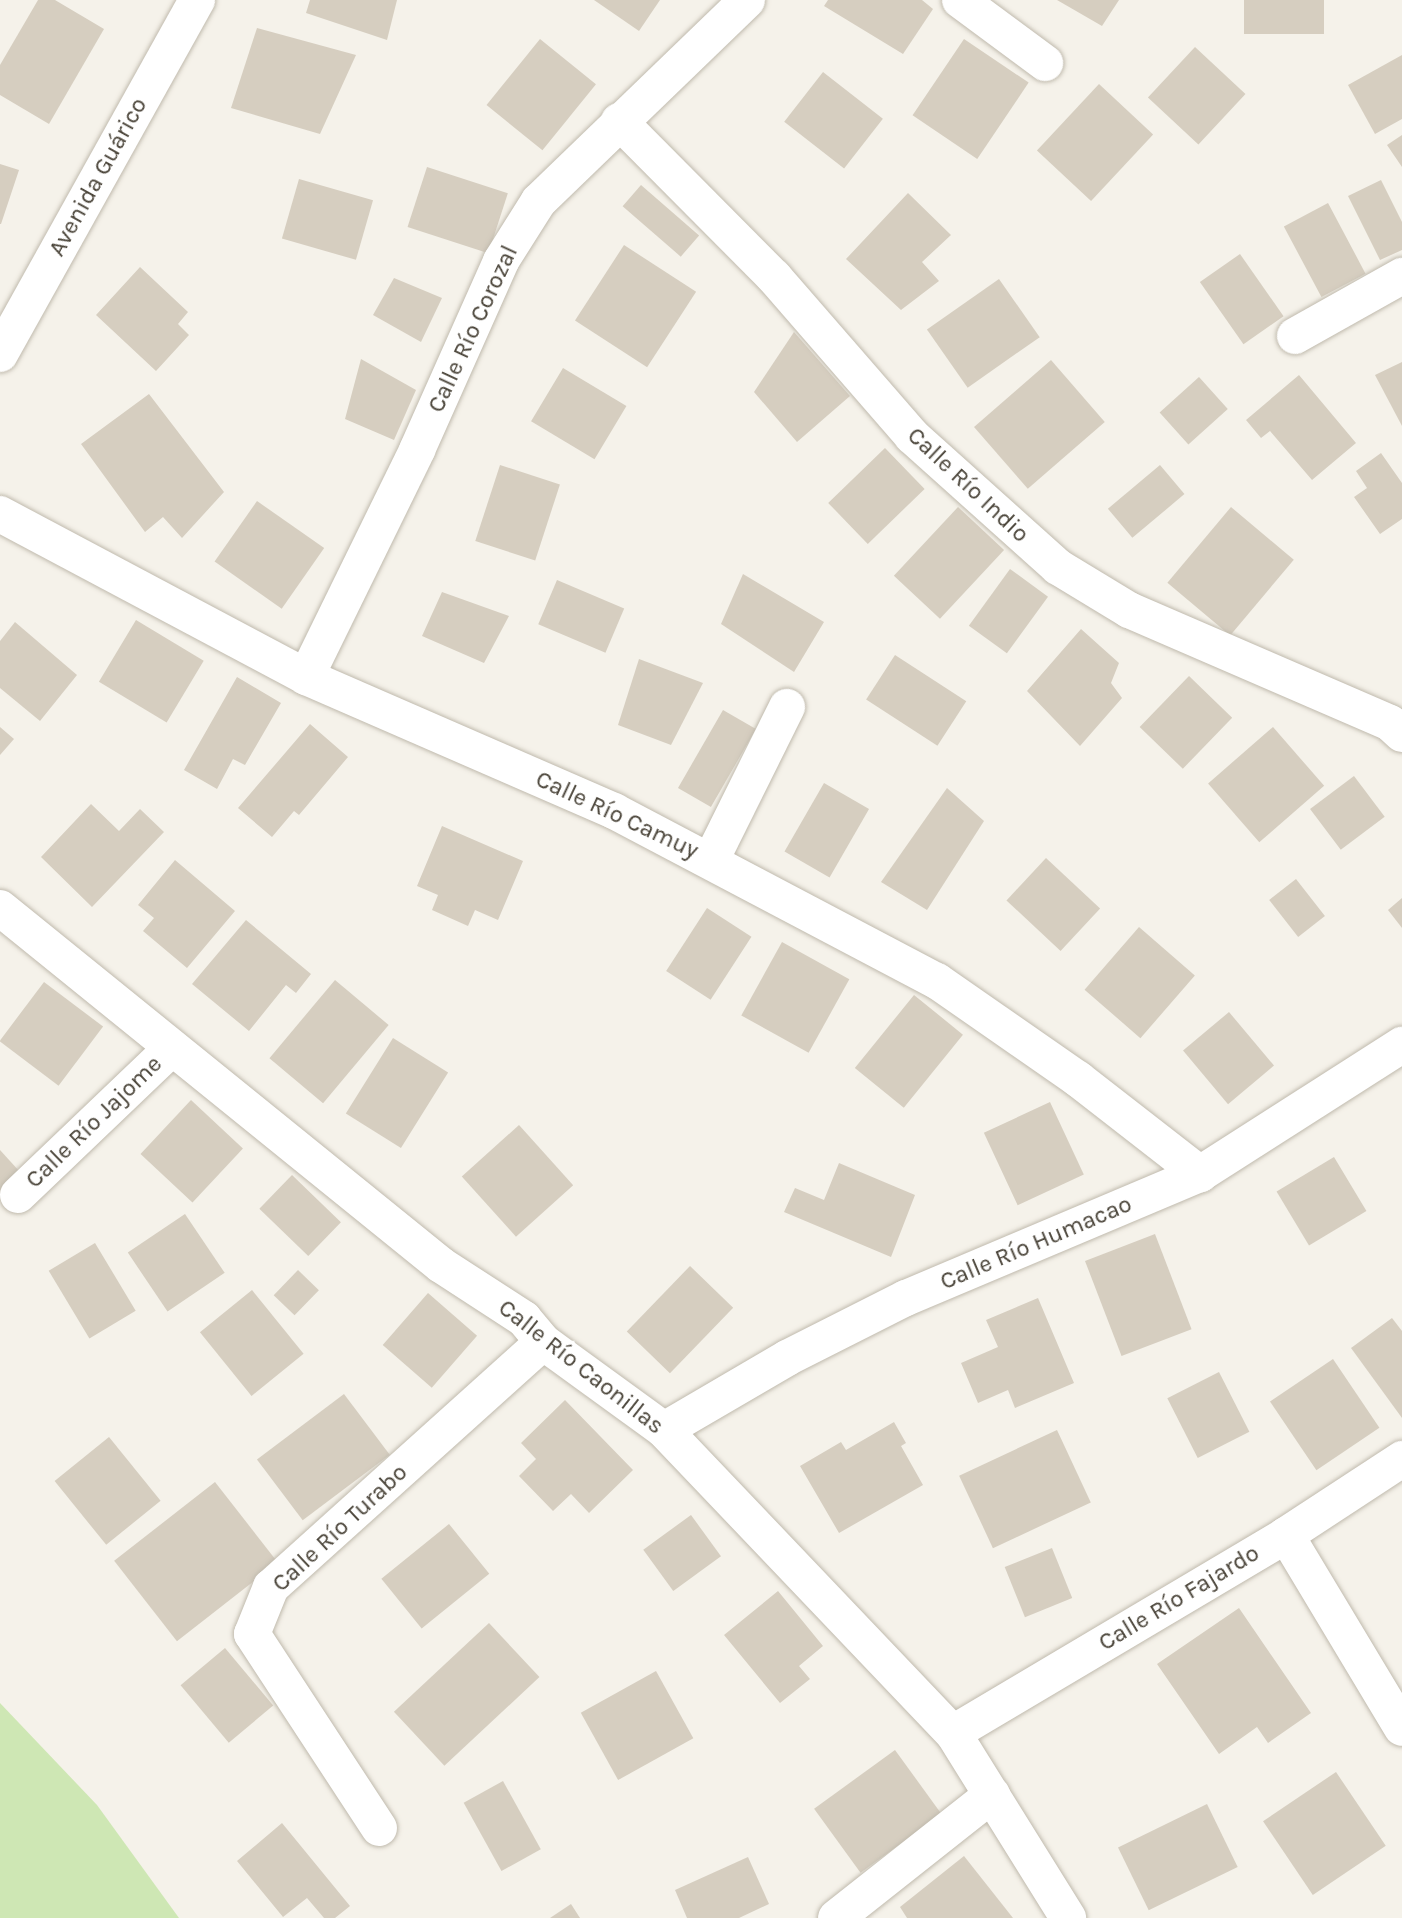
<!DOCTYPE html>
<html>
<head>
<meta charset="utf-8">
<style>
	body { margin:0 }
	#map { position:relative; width:1402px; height:1918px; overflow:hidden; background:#f5f2ea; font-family:Karla,sans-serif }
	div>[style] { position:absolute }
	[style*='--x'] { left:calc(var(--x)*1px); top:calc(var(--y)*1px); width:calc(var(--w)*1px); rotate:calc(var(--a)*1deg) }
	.green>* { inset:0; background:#cee7b4 }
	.building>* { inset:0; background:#d6cec0; transform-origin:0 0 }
	.roads { filter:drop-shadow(0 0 2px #c0baad) drop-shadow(0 0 2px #c0baad) }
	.street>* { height:36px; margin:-18px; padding:0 18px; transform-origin:18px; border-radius:18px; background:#fff }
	span { translate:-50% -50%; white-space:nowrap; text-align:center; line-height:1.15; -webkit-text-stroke:7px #fff; paint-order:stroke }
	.street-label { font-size:24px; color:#494338 }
</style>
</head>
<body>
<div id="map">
	<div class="green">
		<i style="clip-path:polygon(0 1703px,97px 1805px,179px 1918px,0 1918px)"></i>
	</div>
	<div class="building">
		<i style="clip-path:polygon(38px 0,55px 0,104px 29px,49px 124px,0 95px,0 65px)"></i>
		<i style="clip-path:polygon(310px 0,397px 0,387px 40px,306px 13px)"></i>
		<i style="clip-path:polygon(594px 0,660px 0,639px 31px)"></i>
		<i style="clip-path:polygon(828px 0,922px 0,933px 9px,903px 54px,824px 6px)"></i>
		<i style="clip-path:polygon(1057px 0,1119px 0,1102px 26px)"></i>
		<i style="left:1244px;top:0;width:80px;height:34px"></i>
		<i style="clip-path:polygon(257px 28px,356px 55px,320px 134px,231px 108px)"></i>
		<i style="left:540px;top:39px;width:72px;height:85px;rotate:39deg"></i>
		<i style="left:964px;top:39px;width:78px;height:92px;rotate:34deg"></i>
		<i style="left:1195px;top:47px;width:69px;height:69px;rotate:43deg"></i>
		<i style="clip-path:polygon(1402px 55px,1402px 119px,1375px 134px,1348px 85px)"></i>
		<i style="left:823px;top:72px;width:76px;height:63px;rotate:38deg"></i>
		<i style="left:1099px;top:84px;width:74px;height:91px;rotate:43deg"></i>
		<i style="clip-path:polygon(1402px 135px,1402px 167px,1387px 145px)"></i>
		<i style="clip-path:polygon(0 164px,19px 170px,1px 224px,0 224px)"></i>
		<i style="left:427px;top:167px;width:85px;height:63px;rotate:18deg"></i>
		<i style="left:299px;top:179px;width:77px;height:62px;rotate:16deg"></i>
		<i style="clip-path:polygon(1381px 180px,1402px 222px,1402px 250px,1380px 260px,1348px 196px)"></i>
		<i style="left:641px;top:185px;width:77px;height:28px;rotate:41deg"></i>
		<i style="clip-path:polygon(908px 193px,951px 235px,922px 262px,939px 281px,901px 310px,846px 259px)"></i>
		<i style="left:1328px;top:203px;width:80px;height:50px;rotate:62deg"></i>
		<i style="left:624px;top:245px;width:86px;height:90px;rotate:33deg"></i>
		<i style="left:1240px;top:254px;width:76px;height:49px;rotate:55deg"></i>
		<i style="clip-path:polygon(140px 267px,188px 312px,178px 324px,189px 335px,156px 371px,96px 315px)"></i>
		<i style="clip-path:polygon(394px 278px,442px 298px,421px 342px,373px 315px)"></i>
		<i style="left:999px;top:279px;width:71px;height:88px;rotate:55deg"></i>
		<i style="clip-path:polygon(794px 332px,850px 396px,797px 442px,754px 392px)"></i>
		<i style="clip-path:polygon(361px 359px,416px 390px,394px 440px,345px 419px)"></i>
		<i style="left:1051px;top:360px;width:82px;height:102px;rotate:49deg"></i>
		<i style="clip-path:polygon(1402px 362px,1402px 426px,1375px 375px)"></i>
		<i style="left:563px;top:368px;width:74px;height:62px;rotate:31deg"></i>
		<i style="clip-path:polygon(1299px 375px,1356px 443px,1312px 480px,1270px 431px,1261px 438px,1246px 420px)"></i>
		<i style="left:1199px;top:377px;width:43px;height:53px;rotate:48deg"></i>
		<i style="clip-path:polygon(149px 394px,224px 492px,182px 538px,163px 517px,145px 532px,81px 444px)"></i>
		<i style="left:885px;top:448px;width:57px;height:79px;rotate:46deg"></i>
		<i style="clip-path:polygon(1381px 453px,1402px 483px,1402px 519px,1380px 534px,1354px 497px,1367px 488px,1356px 471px)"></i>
		<i style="left:500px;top:465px;width:63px;height:80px;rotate:18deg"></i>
		<i style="left:1160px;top:465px;width:38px;height:68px;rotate:50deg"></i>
		<i style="left:257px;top:501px;width:82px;height:74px;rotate:35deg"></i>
		<i style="left:958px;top:507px;width:63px;height:94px;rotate:43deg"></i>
		<i style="left:1231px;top:507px;width:82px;height:99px;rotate:40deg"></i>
		<i style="left:1010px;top:569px;width:47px;height:70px;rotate:36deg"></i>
		<i style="clip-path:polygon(743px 574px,824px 622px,794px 672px,721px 624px)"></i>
		<i style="left:557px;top:580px;width:73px;height:48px;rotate:23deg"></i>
		<i style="clip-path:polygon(442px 592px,509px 616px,484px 663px,422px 636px)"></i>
		<i style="left:136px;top:620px;width:79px;height:72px;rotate:31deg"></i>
		<i style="clip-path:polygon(15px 622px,77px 675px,40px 721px,0 688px,0 641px)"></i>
		<i style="clip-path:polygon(1081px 629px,1119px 663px,1111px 683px,1122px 698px,1080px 746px,1027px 691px)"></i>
		<i style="left:895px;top:655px;width:85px;height:53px;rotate:33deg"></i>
		<i style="clip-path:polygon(639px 659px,703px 683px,671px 745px,618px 725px)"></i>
		<i style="left:1189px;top:676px;width:60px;height:71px;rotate:44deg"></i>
		<i style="clip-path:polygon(237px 677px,281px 703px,245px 765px,233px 759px,217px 789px,184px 770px)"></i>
		<i style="left:723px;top:710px;width:38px;height:90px;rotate:30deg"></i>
		<i style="clip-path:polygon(310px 724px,348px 757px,299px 815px,294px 811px,272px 837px,238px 808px)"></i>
		<i style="clip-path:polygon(0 727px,14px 739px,0 755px)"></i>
		<i style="left:1273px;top:727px;width:78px;height:86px;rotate:49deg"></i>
		<i style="left:1354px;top:776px;width:51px;height:55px;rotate:53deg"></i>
		<i style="left:824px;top:783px;width:52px;height:79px;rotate:30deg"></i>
		<i style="clip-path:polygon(947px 788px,984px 821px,927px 910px,881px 882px)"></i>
		<i style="clip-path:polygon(91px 804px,119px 831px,140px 809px,164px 832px,92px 907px,41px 857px)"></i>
		<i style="clip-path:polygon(442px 826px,523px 861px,498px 920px,475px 910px,468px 926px,432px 910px,438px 895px,417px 886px)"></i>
		<i style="left:1046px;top:858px;width:74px;height:58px;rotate:43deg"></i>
		<i style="clip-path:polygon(175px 860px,235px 911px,187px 968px,143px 931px,154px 918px,138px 905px)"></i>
		<i style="left:1296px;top:879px;width:47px;height:34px;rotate:52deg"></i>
		<i style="clip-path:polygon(1402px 898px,1402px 928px,1388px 910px)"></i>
		<i style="left:707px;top:908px;width:53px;height:75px;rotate:33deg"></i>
		<i style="clip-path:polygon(246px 920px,311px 974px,296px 993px,286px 985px,249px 1031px,192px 984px)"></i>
		<i style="left:1139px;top:927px;width:74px;height:83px;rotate:41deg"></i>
		<i style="left:782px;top:942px;width:77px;height:84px;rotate:29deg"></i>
		<i style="left:335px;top:980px;width:70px;height:102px;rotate:40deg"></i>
		<i style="left:44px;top:982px;width:74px;height:74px;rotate:37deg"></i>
		<i style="left:914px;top:995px;width:63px;height:94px;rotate:39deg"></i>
		<i style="left:1229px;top:1012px;width:70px;height:60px;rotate:50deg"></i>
		<i style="left:393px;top:1038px;width:65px;height:89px;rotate:32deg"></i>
		<i style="left:191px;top:1100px;width:71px;height:74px;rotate:43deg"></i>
		<i style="left:1050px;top:1102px;width:80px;height:73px;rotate:65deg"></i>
		<i style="left:519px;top:1125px;width:81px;height:77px;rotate:48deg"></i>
		<i style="clip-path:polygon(0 1150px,20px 1172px,0 1190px)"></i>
		<i style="left:1334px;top:1157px;width:63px;height:67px;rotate:59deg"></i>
		<i style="clip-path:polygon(839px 1163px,915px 1195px,891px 1257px,784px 1212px,795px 1188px,824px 1200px)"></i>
		<i style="left:292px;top:1175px;width:68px;height:47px;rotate:44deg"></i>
		<i style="left:185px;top:1214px;width:71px;height:69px;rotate:56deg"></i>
		<i style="left:1155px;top:1234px;width:102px;height:75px;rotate:69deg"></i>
		<i style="left:95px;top:1243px;width:79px;height:54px;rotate:59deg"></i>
		<i style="left:690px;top:1266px;width:60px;height:91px;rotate:44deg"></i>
		<i style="left:298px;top:1270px;width:29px;height:35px;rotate:44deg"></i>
		<i style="left:252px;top:1290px;width:82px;height:67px;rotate:51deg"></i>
		<i style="left:428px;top:1293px;width:65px;height:69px;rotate:41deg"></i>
		<i style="clip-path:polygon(1038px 1298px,1074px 1383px,1015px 1408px,1008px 1390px,978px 1403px,961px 1363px,998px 1347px,986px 1320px)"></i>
		<i style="clip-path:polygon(1392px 1318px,1402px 1331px,1402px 1418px,1351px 1348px)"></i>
		<i style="left:1333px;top:1359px;width:83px;height:76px;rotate:56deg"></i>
		<i style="left:1219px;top:1372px;width:67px;height:58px;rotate:63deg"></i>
		<i style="left:344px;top:1394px;width:76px;height:109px;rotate:53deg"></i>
		<i style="clip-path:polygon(565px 1400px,633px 1470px,589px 1513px,571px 1494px,553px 1511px,519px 1476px,536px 1459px,521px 1443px)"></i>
		<i style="clip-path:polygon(894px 1422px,906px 1443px,901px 1446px,923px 1485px,839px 1533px,800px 1466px,841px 1442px,846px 1450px)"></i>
		<i style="left:1057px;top:1430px;width:80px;height:108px;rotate:65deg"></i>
		<i style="left:109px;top:1437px;width:82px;height:70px;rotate:51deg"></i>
		<i style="left:215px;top:1482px;width:102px;height:128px;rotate:52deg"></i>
		<i style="left:691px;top:1515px;width:51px;height:59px;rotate:54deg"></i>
		<i style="left:449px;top:1524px;width:64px;height:87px;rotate:51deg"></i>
		<i style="left:1052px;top:1548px;width:54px;height:51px;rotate:68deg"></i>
		<i style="clip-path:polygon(778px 1591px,823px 1646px,799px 1666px,810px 1679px,780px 1703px,724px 1635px)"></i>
		<i style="clip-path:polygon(1239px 1608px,1311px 1713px,1268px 1743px,1257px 1727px,1219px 1754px,1157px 1664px)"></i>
		<i style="left:489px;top:1623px;width:74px;height:130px;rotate:47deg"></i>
		<i style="left:225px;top:1648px;width:75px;height:58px;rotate:50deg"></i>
		<i style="left:656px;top:1671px;width:77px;height:86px;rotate:61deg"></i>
		<i style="left:895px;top:1750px;width:79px;height:100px;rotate:54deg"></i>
		<i style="left:1336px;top:1772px;width:89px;height:88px;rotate:56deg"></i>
		<i style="left:503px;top:1781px;width:78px;height:45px;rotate:61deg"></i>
		<i style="left:1207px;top:1804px;width:70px;height:99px;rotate:64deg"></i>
		<i style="clip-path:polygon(282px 1823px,350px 1906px,335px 1918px,324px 1918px,307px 1898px,283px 1917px,237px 1861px)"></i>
		<i style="clip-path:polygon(964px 1856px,1013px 1918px,907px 1918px,900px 1907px)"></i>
		<i style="clip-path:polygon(748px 1857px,769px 1904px,739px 1918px,687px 1918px,675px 1890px)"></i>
		<i style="clip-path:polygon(571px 1904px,580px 1918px,550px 1918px)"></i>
	</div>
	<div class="roads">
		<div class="street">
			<i style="--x:960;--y:0;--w:106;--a:36.5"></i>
			<i style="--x:619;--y:121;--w:220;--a:45.2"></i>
			<i style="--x:774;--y:277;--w:211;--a:49"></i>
			<i style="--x:912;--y:436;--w:196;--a:41.9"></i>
			<i style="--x:1058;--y:567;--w:83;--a:31.2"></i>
			<i style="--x:1129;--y:610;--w:284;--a:23.4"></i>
			<i style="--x:1390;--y:723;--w:16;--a:43"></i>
			<i style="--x:1295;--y:336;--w:123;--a:-29.3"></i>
			<i style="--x:0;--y:354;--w:405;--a:-60.9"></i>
			<i style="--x:0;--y:514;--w:347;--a:28"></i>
			<i style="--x:306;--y:677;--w:336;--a:23.5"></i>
			<i style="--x:614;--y:811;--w:365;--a:27.8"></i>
			<i style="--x:937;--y:981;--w:172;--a:34.8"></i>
			<i style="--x:1078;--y:1079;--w:155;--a:37.9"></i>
			<i style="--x:306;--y:677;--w:253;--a:-63.9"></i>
			<i style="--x:417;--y:450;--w:207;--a:-66"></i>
			<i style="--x:501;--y:261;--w:71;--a:-57.7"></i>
			<i style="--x:539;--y:201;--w:289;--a:-44"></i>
			<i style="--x:711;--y:860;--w:171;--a:-63.6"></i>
			<i style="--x:0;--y:908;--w:567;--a:38.99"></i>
			<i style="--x:441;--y:1265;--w:99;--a:33"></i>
			<i style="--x:524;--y:1319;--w:30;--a:50"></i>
			<i style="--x:543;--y:1342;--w:150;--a:36"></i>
			<i style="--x:664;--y:1430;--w:419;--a:46.4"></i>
			<i style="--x:953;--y:1733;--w:218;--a:58.1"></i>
			<i style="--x:18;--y:1195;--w:211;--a:-43.7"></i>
			<i style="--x:664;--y:1430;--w:143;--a:-30.3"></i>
			<i style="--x:787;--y:1358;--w:133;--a:-26.8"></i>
			<i style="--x:906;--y:1298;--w:319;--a:-22.9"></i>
			<i style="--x:1200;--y:1174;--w:240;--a:-32.6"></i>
			<i style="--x:1286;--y:1535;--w:225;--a:59"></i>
			<i style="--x:953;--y:1733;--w:387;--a:-30.7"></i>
			<i style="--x:1286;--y:1535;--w:139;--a:-33.2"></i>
			<i style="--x:379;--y:1828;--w:232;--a:-123.2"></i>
			<i style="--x:252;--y:1634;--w:51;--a:-68"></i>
			<i style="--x:271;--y:1587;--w:366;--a:-42"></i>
			<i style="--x:836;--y:1918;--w:199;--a:-38.3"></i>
		</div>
	</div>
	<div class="street-label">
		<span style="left:98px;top:177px;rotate:-61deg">Avenida Guárico</span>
		<span style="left:473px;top:329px;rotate:-65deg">Calle Río Corozal</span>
		<span style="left:968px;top:485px;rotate:43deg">Calle Río Indio</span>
		<span style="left:617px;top:815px;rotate:25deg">Calle Río Camuy</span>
		<span style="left:94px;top:1122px;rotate:-44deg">Calle Río Jajome</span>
		<span style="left:1036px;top:1243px;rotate:-23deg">Calle Río Humacao</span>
		<span style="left:581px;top:1367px;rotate:38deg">Calle Río Caonillas</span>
		<span style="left:340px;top:1528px;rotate:-43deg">Calle Río Turabo</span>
		<span style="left:1179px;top:1598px;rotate:-31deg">Calle Río Fajardo</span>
	</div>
</div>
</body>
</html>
